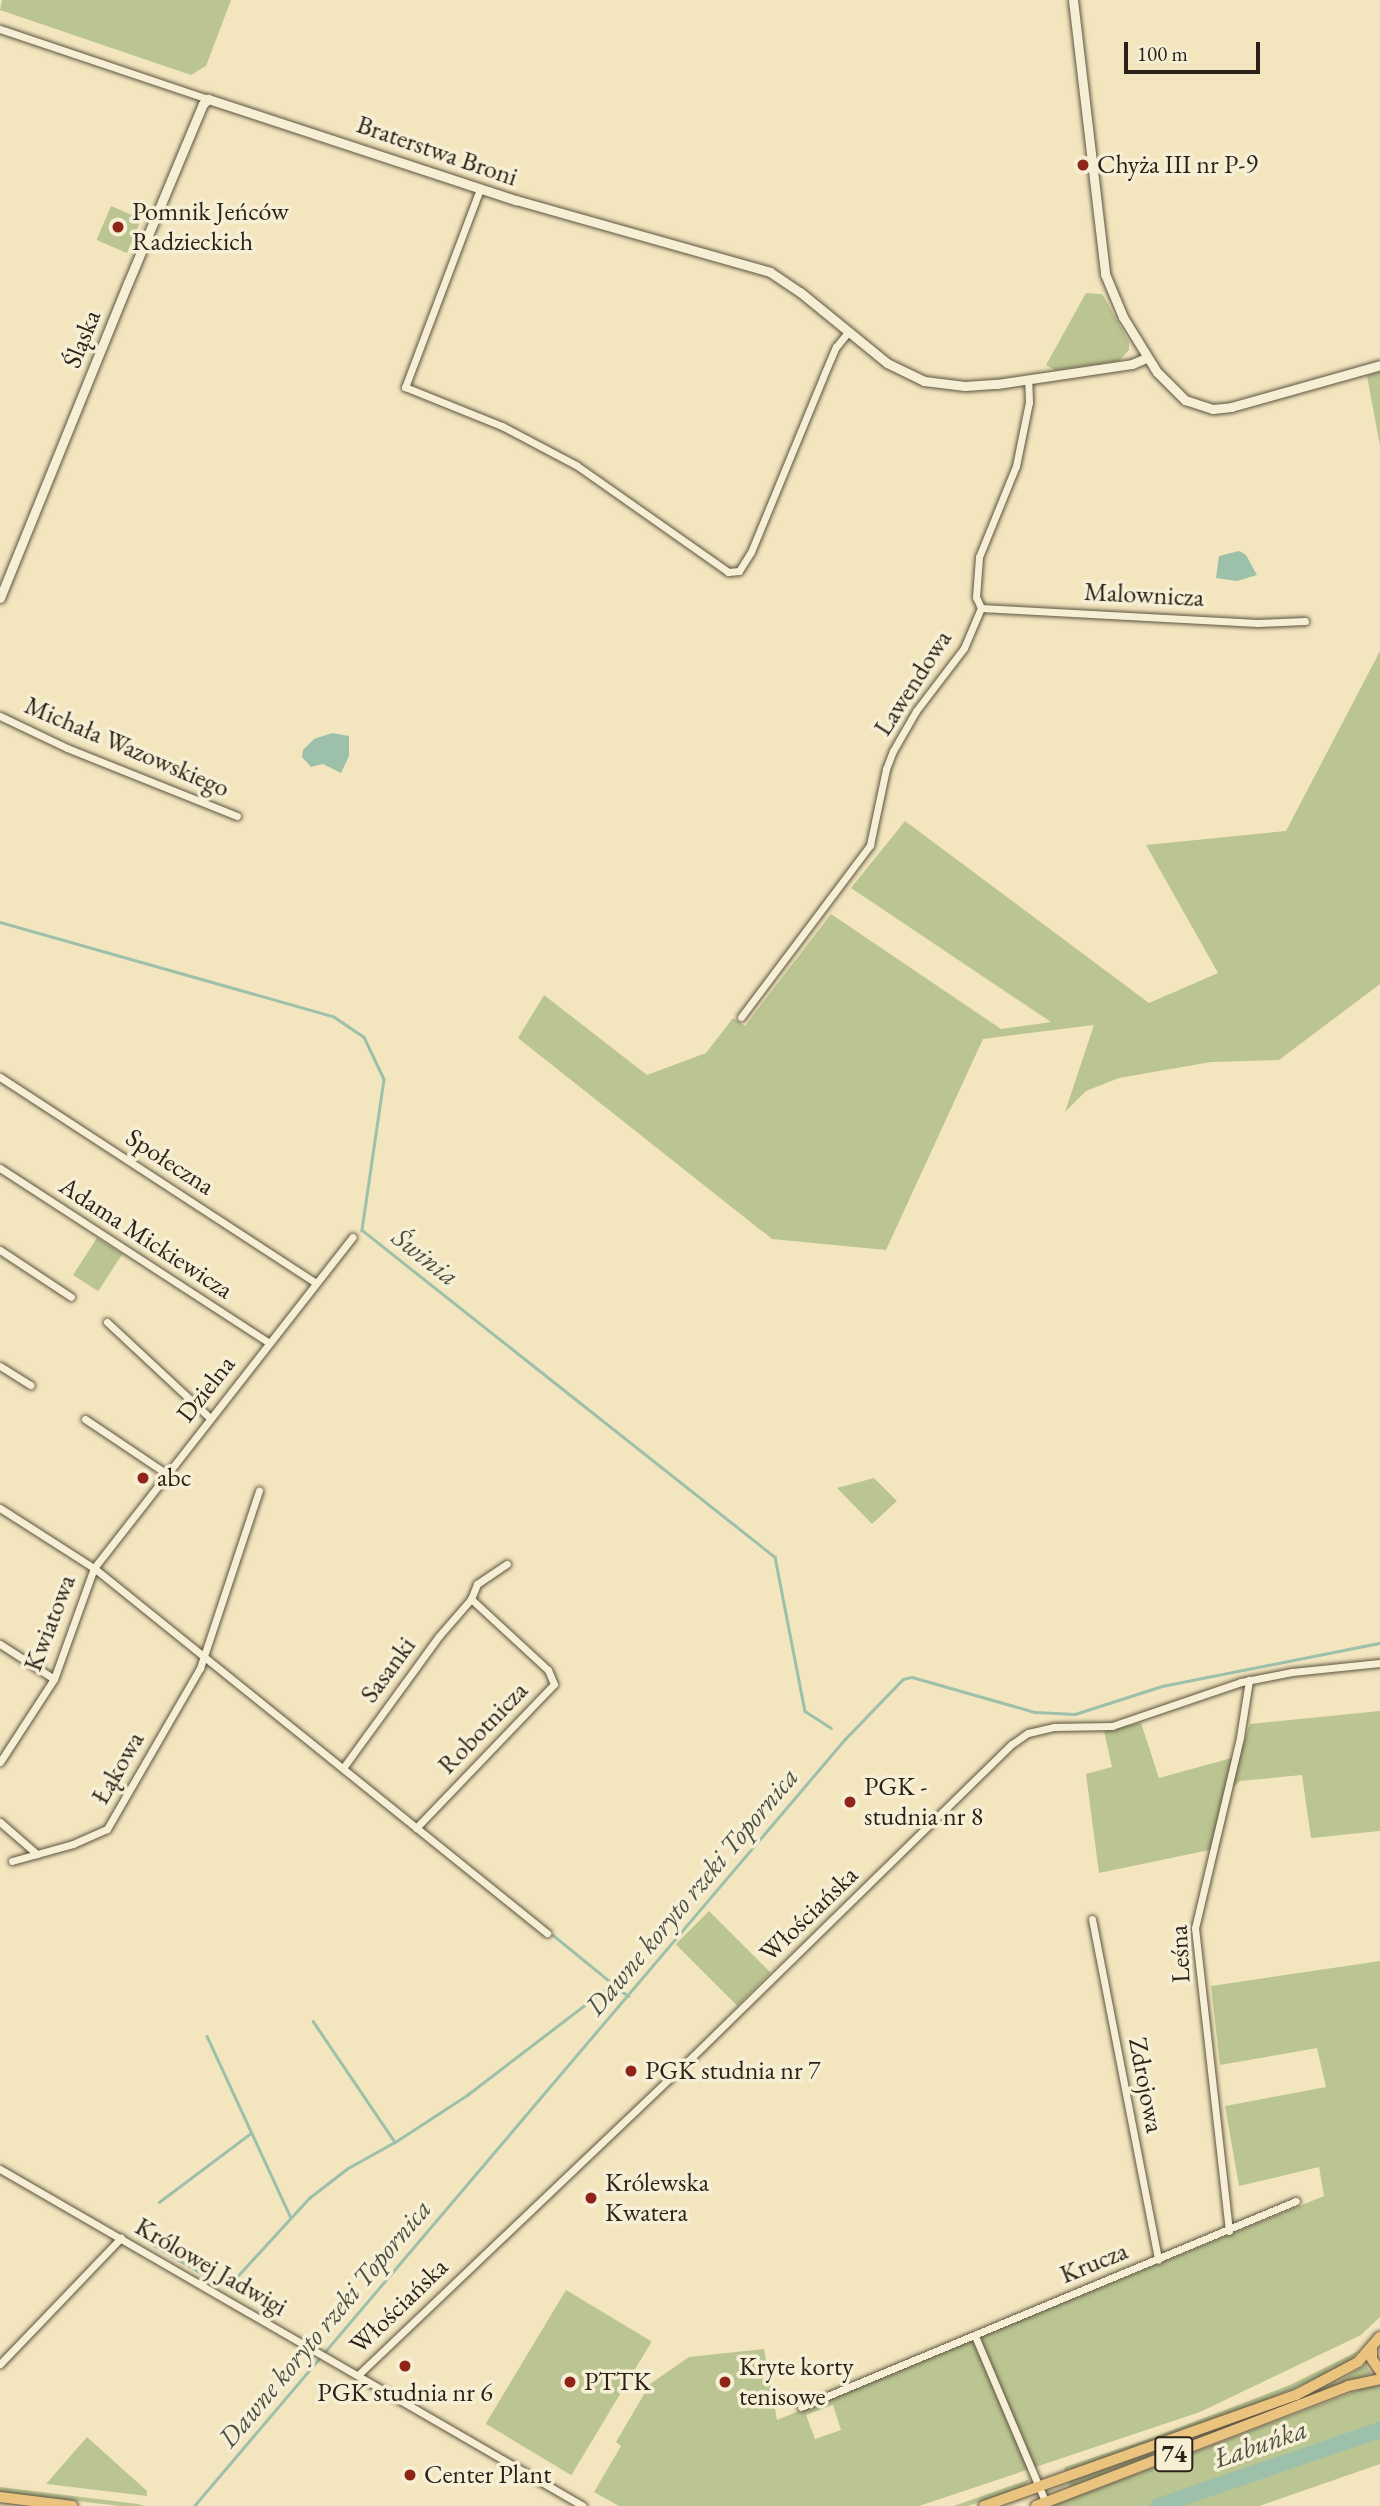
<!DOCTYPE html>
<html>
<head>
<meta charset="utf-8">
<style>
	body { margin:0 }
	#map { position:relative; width:1380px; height:2506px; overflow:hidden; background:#f3e6be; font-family:"EB Garamond",serif }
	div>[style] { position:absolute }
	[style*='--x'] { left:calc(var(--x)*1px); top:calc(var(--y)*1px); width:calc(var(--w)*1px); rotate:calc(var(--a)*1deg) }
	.green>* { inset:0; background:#bac591; transform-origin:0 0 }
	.water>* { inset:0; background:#9dc0ab }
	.stream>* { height:2.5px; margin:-1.25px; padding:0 1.25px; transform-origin:1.25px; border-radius:1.25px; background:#9dc0ab }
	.river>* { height:16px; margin:-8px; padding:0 8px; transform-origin:8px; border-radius:8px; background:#9dc0ab }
	.roads { filter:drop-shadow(0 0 2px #5d5342) drop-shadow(0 0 2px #5d5342) }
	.minor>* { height:7px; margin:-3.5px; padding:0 3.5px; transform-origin:3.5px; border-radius:3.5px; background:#f7efd5 }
	.tertiary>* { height:9px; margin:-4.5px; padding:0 4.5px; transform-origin:4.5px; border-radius:4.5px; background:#f7efd5 }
	.primary>* { height:10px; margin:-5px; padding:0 5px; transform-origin:5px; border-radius:5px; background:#eac37f }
	.dots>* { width:19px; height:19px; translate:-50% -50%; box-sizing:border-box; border:4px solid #f7efd5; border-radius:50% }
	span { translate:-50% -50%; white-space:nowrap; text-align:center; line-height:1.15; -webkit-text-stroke:7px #f7efd5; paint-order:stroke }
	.shield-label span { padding:2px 5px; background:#f7efd5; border:2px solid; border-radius:5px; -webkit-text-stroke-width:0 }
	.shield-label { font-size:24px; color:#2b2219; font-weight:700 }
	.street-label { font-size:26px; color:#2b2219 }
	.poi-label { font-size:26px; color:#2b2219 }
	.left { translate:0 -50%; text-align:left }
	.water-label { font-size:28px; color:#4d5145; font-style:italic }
	.scale { position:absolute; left:1124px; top:42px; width:136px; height:32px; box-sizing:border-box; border:4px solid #2b2219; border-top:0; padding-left:9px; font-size:21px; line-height:24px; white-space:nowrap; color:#2b2219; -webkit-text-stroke:5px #f7efd5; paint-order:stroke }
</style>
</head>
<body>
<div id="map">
	<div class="green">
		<i style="clip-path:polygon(2px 0,231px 0,206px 66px,191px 75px,0 10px)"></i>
		<i style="left:111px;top:206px;width:33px;height:37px;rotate:23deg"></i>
		<i style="clip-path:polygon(1086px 293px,1101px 294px,1104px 297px,1129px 342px,1129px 350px,1119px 361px,1055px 370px,1046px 365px)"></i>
		<i style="clip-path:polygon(1380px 372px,1380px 446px,1367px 376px)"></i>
		<i style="clip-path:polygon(1380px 651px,1380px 984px,1279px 1060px,1211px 1062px,1119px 1078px,1086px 1091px,1065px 1112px,1094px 1025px,983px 1039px,886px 1250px,772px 1239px,518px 1038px,544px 995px,647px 1075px,706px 1053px,733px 1018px,745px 1026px,831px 914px,1001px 1029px,1051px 1022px,851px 888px,905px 821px,1149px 1003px,1218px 973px,1146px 845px,1286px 831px)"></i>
		<i style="left:97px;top:1238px;width:30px;height:44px;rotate:33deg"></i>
		<i style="clip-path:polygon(874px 1478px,897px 1501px,872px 1524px,837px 1488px)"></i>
		<i style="clip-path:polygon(1380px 1711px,1380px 1831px,1311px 1838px,1302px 1775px,1240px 1781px,1232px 1788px,1219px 1848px,1099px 1873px,1086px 1774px,1112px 1767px,1104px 1731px,1141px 1723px,1159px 1778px,1239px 1756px,1250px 1724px)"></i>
		<i style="left:709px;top:1911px;width:87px;height:47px;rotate:45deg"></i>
		<i style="clip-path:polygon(evenodd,1380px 1961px,1380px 2317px,1361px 2335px,1200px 2412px,919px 2506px,619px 2506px,594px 2492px,621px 2446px,616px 2442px,650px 2384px,689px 2357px,764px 2349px,777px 2420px,1324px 2196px,1319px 2167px,1239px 2186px,1225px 2106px,1326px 2087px,1317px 2048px,1220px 2065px,1211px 1986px,1380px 1961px,833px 2405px,841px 2430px,815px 2439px,806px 2415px,833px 2405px)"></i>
		<i style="left:566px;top:2290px;width:100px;height:156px;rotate:31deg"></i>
		<i style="clip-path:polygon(1358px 2351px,1350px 2361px,1327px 2374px,1262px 2402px,1064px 2472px,1065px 2467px,1157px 2436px,1290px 2385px)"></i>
		<i style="clip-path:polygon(1366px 2365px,1371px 2374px,1071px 2488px,1068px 2482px,1291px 2401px,1338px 2382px)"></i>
		<i style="clip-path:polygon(1380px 2385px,1380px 2464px,1259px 2506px,1052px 2506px,1364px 2388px)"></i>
		<i style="clip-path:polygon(87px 2437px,147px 2491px,147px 2496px,46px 2484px)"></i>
		<i style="clip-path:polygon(1030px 2479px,1025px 2486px,968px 2506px,954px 2506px)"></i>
		<i style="clip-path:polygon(0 2487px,138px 2504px,145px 2506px,120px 2506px,0 2492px)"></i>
	</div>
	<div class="water">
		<i style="clip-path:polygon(1239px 551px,1246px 555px,1257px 575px,1237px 581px,1216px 578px,1219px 556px)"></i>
		<i style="clip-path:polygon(332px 733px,349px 736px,349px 756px,341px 773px,323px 764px,311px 767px,302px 757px,303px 750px,314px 739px)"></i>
	</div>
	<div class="stream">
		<i style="--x:0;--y:922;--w:346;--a:15.8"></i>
		<i style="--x:333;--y:1016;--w:37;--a:34"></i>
		<i style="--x:364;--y:1037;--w:47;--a:64.5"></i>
		<i style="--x:384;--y:1079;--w:153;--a:98.3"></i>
		<i style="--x:362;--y:1230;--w:527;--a:38.37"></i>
		<i style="--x:775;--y:1557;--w:157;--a:79"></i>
		<i style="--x:805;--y:1711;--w:31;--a:33"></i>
		<i style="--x:553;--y:1935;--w:77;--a:39.2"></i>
		<i style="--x:621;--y:1991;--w:9;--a:32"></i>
		<i style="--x:313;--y:2021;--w:146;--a:55.9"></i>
		<i style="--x:207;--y:2036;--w:198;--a:65.2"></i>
		<i style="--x:159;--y:2202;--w:115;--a:-36.9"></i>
		<i style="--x:148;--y:2242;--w:75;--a:30.3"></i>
		<i style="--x:213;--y:2280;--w:20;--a:3"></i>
		<i style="--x:233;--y:2281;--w:113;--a:-47.5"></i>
		<i style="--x:309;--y:2198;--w:49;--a:-37.6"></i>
		<i style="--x:348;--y:2168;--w:54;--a:-29"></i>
		<i style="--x:395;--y:2142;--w:86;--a:-33.1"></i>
		<i style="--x:467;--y:2095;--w:183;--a:-37.4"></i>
		<i style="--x:194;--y:2506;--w:1006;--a:-49.68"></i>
		<i style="--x:845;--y:1739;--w:83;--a:-46"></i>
		<i style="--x:903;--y:1679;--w:9;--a:-13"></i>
		<i style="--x:912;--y:1677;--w:128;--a:15.9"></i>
		<i style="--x:1035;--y:1712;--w:40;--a:2.9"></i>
		<i style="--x:1075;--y:1714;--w:91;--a:-17.8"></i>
		<i style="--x:1162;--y:1686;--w:222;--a:-11.2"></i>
	</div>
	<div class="river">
		<i style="--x:1158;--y:2506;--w:235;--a:-18.9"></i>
	</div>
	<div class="roads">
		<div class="minor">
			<i style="--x:0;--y:29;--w:219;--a:18.6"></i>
			<i style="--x:480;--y:189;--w:212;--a:110.7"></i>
			<i style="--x:405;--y:387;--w:105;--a:21.9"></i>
			<i style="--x:502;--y:426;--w:84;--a:27.8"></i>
			<i style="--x:576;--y:465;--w:186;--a:35.1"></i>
			<i style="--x:728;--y:572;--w:11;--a:-5"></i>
			<i style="--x:739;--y:571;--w:22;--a:-58"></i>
			<i style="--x:751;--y:552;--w:189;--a:-67.6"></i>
			<i style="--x:823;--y:377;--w:33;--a:-67"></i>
			<i style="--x:836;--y:347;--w:19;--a:-51"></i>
			<i style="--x:981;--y:608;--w:277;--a:3.1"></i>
			<i style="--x:1258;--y:623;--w:47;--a:-2.4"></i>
			<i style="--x:981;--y:608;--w:12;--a:-114"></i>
			<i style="--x:976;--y:597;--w:40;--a:-85.7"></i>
			<i style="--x:979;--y:557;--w:98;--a:-67.9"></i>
			<i style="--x:1016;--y:466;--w:65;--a:-78.5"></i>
			<i style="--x:1029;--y:402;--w:23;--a:-92"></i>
			<i style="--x:0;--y:716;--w:74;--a:25.5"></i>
			<i style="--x:67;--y:748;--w:183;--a:21.8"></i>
			<i style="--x:741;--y:1017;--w:215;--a:-53.1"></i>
			<i style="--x:870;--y:845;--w:78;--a:-78.1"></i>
			<i style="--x:886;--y:769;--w:19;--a:-69"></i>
			<i style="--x:893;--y:751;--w:46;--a:-60.1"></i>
			<i style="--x:916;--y:711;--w:79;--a:-52.7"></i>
			<i style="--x:964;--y:648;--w:43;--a:-67"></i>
			<i style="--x:0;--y:1077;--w:377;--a:33.1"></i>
			<i style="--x:0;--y:1168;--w:321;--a:33"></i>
			<i style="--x:0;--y:1250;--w:85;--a:33.5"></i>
			<i style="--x:107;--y:1322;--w:141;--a:43"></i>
			<i style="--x:0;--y:1366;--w:36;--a:32"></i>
			<i style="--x:85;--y:1419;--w:99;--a:33.9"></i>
			<i style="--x:0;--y:1508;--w:112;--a:32.6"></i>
			<i style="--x:94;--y:1568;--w:582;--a:38.86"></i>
			<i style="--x:0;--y:1644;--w:64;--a:32.9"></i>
			<i style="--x:0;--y:1762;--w:99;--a:-57"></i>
			<i style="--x:54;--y:1679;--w:118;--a:-70.2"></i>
			<i style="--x:94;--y:1568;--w:420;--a:-52"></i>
			<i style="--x:343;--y:1768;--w:163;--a:-54"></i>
			<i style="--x:439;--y:1636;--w:49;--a:-49.1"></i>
			<i style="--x:471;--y:1599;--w:16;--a:-68"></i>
			<i style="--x:477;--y:1584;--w:36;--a:-34"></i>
			<i style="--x:0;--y:1822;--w:49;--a:40.9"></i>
			<i style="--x:416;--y:1828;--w:199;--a:-46.2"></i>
			<i style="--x:554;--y:1684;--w:15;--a:-113"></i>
			<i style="--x:548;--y:1670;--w:105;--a:-137.3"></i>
			<i style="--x:12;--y:1861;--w:63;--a:-15.6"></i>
			<i style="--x:73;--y:1844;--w:37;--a:-24"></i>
			<i style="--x:107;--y:1829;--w:186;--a:-60"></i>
			<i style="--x:200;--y:1668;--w:187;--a:-71.6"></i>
			<i style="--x:1092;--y:1919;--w:347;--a:79"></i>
			<i style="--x:0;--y:2169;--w:673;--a:30.03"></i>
			<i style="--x:1229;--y:2231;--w:305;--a:-96.4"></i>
			<i style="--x:1195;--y:1928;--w:196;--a:-76.7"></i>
			<i style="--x:1240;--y:1737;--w:58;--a:-81"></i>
			<i style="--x:975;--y:2336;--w:181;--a:67"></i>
			<i style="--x:0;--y:2364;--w:175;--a:-46.2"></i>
			<i style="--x:358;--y:2375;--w:463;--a:-43.6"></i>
			<i style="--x:693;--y:2056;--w:446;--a:-44.4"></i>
			<i style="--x:1012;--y:1744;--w:19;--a:-35"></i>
			<i style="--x:1028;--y:1733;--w:27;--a:-13"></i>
			<i style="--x:1054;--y:1727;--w:58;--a:-1"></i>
			<i style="--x:1112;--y:1726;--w:136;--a:-18.8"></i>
			<i style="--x:1241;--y:1682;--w:52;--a:-11.1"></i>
			<i style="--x:1292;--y:1672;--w:88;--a:-5.8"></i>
			<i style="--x:801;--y:2407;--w:536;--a:-22.6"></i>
		</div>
		<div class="tertiary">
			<i style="--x:1073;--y:0;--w:276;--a:83.3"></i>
			<i style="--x:1105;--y:274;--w:47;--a:67.3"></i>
			<i style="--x:1123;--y:317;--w:65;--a:58.3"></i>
			<i style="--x:1157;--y:372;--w:40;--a:45"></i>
			<i style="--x:1185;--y:400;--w:29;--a:18"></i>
			<i style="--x:1213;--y:409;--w:18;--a:-6"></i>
			<i style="--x:1231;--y:407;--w:155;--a:-15.7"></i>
			<i style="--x:0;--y:598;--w:340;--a:-67.9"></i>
			<i style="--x:128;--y:283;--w:194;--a:-67.3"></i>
			<i style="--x:203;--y:104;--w:7;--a:-45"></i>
			<i style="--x:208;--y:99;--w:324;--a:18.2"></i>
			<i style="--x:516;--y:200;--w:264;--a:15.8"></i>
			<i style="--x:770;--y:272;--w:36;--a:34"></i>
			<i style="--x:800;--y:292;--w:112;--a:39.2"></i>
			<i style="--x:887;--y:363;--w:41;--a:25.9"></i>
			<i style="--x:924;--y:381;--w:41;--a:7"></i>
			<i style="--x:965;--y:386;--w:32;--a:-4"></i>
			<i style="--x:997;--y:384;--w:136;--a:-8.4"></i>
			<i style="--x:1132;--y:364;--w:15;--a:-23"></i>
		</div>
		<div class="primary">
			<i style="--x:1372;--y:2347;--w:12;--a:90"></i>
			<i style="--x:1372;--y:2359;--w:14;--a:56"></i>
			<i style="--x:0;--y:2497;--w:73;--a:7.1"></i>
			<i style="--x:984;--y:2506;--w:331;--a:-19.6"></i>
			<i style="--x:1296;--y:2395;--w:70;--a:-28"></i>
			<i style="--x:1358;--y:2362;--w:33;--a:-49"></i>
			<i style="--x:1036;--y:2506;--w:334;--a:-21"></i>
			<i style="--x:1348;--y:2386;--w:33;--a:-12"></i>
		</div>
	</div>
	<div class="dots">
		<i style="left:1083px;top:165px;background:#8f2418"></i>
		<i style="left:118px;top:227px;background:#8f2418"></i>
		<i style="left:143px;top:1478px;background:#8f2418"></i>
		<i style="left:850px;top:1802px;background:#8f2418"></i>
		<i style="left:631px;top:2071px;background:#8f2418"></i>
		<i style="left:591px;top:2198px;background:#8f2418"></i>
		<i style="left:405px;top:2366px;background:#8f2418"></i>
		<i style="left:570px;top:2382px;background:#8f2418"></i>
		<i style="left:725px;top:2382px;background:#8f2418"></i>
		<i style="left:410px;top:2475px;background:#8f2418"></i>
	</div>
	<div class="shield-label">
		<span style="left:1174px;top:2454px">74</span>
	</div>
	<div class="street-label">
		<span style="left:437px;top:151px;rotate:19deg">Braterstwa Broni</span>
		<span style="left:82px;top:339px;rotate:-68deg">Śląska</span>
		<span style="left:1144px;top:595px;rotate:3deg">Malownicza</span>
		<span style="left:913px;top:683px;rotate:-57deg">Lawendowa</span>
		<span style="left:127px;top:747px;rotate:23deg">Michała Wazowskiego</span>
		<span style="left:170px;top:1162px;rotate:33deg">Społeczna</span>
		<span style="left:146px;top:1238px;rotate:33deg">Adama Mickiewicza</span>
		<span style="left:206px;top:1389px;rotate:-52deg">Dzielna</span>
		<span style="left:50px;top:1623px;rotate:-69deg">Kwiatowa</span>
		<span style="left:388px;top:1670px;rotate:-54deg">Sasanki</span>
		<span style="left:483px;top:1728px;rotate:-46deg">Robotnicza</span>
		<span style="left:118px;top:1768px;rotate:-60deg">Łąkowa</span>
		<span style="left:809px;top:1914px;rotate:-44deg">Włościańska</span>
		<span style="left:1180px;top:1954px;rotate:-93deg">Leśna</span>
		<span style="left:1146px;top:2085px;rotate:79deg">Zdrojowa</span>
		<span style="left:1094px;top:2263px;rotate:-22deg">Krucza</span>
		<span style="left:211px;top:2267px;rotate:30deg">Królowej Jadwigi</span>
		<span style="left:399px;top:2306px;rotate:-44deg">Włościańska</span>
	</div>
	<div class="poi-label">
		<span class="left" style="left:1097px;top:165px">Chyża III nr P-9</span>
		<span class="left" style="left:132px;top:227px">Pomnik Jeńców<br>Radzieckich</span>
		<span class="left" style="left:157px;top:1478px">abc</span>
		<span class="left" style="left:864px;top:1802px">PGK -<br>studnia nr 8</span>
		<span class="left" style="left:645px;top:2071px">PGK studnia nr 7</span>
		<span class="left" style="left:605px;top:2198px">Królewska<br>Kwatera</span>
		<span class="left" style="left:739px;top:2382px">Kryte korty<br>tenisowe</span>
		<span class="left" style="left:584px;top:2382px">PTTK</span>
		<span style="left:405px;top:2393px">PGK studnia nr 6</span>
		<span class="left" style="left:424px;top:2475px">Center Plant</span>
	</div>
	<div class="water-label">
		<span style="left:426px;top:1256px;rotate:38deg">Świnia</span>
		<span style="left:691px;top:1891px;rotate:-50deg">Dawne koryto rzeki Topornica</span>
		<span style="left:324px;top:2323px;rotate:-50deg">Dawne koryto rzeki Topornica</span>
		<span style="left:1260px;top:2443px;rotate:-19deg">Łabuńka</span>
	</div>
	<div class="scale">100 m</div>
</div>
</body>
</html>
